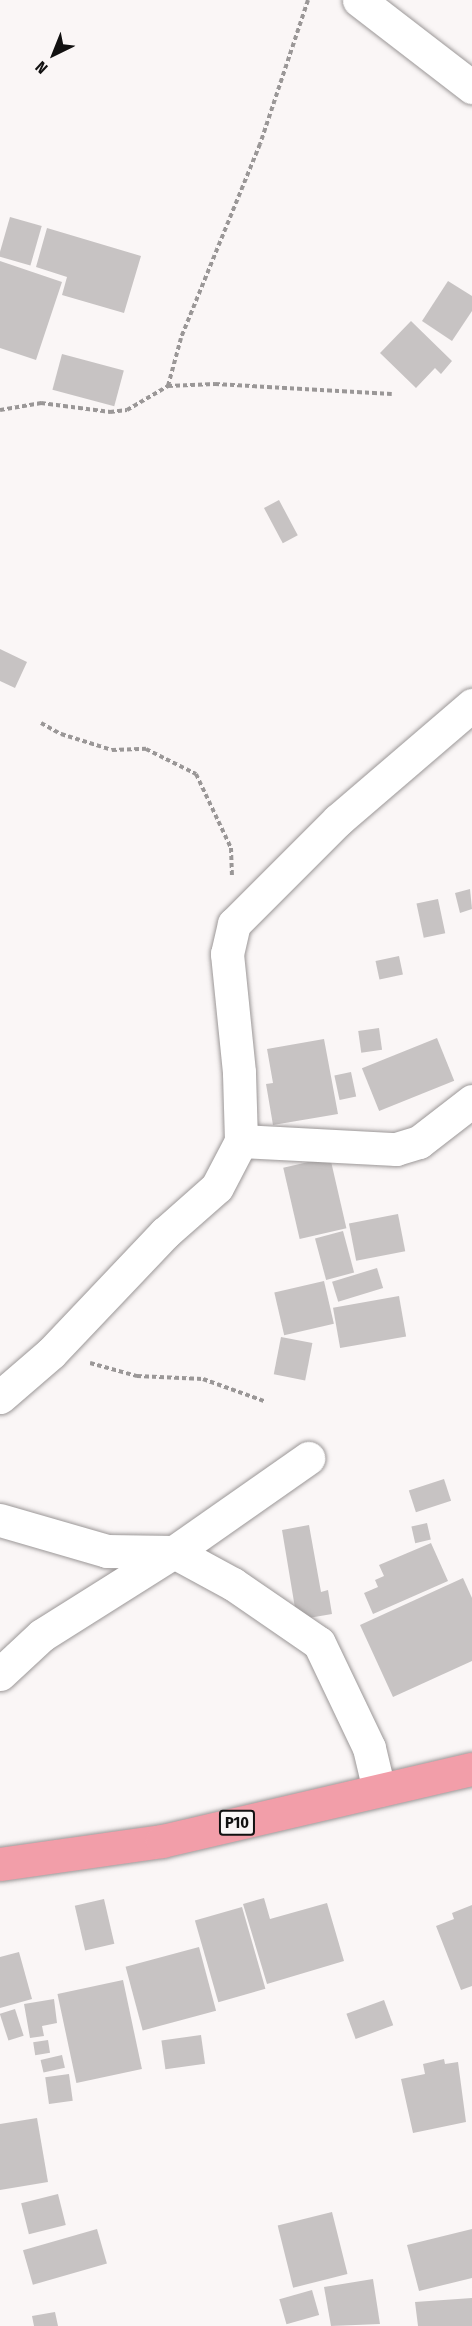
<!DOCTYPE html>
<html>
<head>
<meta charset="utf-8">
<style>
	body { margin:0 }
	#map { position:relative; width:472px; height:2326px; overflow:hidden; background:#faf6f6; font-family:"Fira Sans Condensed",sans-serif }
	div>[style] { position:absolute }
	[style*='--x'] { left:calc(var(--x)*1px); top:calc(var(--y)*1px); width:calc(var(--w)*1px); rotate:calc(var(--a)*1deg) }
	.building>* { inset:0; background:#c7c3c3; transform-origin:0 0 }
	.path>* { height:4px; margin-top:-2px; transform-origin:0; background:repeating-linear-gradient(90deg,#9a9797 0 4.5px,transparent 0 7.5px) }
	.roads { filter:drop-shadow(0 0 2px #9b9797) drop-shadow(0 0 2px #9b9797) }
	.minor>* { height:33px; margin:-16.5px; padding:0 16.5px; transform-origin:16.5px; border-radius:16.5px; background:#fff }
	.primary>* { height:33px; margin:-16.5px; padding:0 16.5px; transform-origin:16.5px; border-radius:16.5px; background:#f29ea9 }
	span { translate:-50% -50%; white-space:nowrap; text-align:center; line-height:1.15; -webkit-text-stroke:4.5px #faf6f6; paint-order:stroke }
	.shield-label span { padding:2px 4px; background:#faf6f6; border:2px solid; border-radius:4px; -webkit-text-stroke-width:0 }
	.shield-label { font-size:16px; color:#121111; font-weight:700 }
	.north { position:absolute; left:24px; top:24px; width:60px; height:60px; -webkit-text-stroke:4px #faf6f6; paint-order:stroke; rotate:223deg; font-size:16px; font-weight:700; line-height:24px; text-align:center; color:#121111 }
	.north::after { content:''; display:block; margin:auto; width:21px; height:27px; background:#121111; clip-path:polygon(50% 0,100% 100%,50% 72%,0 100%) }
</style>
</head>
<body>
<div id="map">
	<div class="building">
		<i style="left:10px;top:217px;width:33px;height:41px;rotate:16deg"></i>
		<i style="clip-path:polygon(47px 228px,141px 256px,124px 313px,62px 295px,67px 277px,36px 267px)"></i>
		<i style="clip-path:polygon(0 261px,62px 282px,36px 360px,0 348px)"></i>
		<i style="clip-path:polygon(448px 281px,472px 296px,472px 311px,452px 341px,422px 321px)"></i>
		<i style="clip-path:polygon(411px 321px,452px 361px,441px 374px,435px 368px,416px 388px,380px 353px)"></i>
		<i style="left:62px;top:354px;width:64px;height:37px;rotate:15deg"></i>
		<i style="left:279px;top:500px;width:40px;height:17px;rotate:62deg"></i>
		<i style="clip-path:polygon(0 649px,27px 662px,15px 688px,0 681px)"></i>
		<i style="clip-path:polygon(470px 889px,472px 909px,460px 913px,455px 893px)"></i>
		<i style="left:438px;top:899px;width:35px;height:22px;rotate:78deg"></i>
		<i style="left:399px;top:956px;width:19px;height:24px;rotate:78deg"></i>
		<i style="left:379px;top:1028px;width:22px;height:21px;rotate:82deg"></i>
		<i style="left:437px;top:1038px;width:46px;height:81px;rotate:68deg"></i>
		<i style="clip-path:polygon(324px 1039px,338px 1114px,273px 1125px,266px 1084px,273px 1083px,267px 1049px)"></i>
		<i style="left:351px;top:1072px;width:25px;height:17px;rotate:78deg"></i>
		<i style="left:330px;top:1157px;width:73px;height:48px;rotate:77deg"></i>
		<i style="left:398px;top:1214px;width:38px;height:50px;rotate:79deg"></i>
		<i style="left:343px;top:1231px;width:43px;height:29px;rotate:75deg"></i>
		<i style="left:377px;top:1268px;width:21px;height:47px;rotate:73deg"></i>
		<i style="left:324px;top:1281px;width:44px;height:51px;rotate:77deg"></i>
		<i style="left:399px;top:1296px;width:41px;height:67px;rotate:80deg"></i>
		<i style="left:281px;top:1337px;width:32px;height:38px;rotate:11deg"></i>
		<i style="left:444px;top:1479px;width:23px;height:37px;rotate:72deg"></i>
		<i style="left:427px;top:1523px;width:17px;height:16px;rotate:77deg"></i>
		<i style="clip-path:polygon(309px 1525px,321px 1592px,328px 1590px,332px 1614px,297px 1620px,282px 1530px)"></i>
		<i style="clip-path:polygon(431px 1543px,448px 1581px,373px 1614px,364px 1593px,378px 1587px,375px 1580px,384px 1576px,379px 1565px)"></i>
		<i style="clip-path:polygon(463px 1578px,472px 1598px,472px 1661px,393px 1697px,360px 1625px)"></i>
		<i style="clip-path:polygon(264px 1898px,270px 1919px,327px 1903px,344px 1961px,267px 1984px,243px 1904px)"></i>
		<i style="left:104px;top:1899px;width:46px;height:30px;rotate:77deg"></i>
		<i style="clip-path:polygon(472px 1905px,472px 1986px,461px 1990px,436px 1926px,454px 1919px,452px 1913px)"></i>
		<i style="left:242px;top:1907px;width:85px;height:49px;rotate:74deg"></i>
		<i style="left:199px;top:1947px;width:66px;height:76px;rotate:75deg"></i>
		<i style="clip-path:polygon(19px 1952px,32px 1999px,0 2008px,0 1957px)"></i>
		<i style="left:123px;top:1980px;width:91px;height:67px;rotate:78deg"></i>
		<i style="clip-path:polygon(54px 1999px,57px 2023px,42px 2026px,44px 2036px,30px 2038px,24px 2004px)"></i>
		<i style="left:384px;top:2000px;width:27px;height:40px;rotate:70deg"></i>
		<i style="left:15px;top:2009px;width:28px;height:16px;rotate:72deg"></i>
		<i style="left:201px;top:2035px;width:29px;height:40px;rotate:82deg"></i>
		<i style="left:48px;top:2040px;width:13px;height:15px;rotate:81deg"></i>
		<i style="left:62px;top:2055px;width:13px;height:22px;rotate:77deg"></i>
		<i style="clip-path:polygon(444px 2059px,445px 2064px,458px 2062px,466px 2122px,413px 2133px,401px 2079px,425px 2074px,423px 2064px)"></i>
		<i style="left:69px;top:2074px;width:27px;height:24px;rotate:82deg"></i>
		<i style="clip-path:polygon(37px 2118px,48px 2182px,0 2190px,0 2124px)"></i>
		<i style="left:58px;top:2194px;width:32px;height:38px;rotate:76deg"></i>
		<i style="left:332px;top:2212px;width:64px;height:56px;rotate:76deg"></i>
		<i style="left:97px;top:2229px;width:36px;height:77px;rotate:74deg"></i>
		<i style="clip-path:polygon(472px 2229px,472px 2278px,419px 2291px,407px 2245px)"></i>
		<i style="clip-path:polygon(373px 2279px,380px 2324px,331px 2326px,324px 2287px)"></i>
		<i style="left:312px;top:2290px;width:26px;height:34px;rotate:74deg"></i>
		<i style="clip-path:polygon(472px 2298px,472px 2326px,418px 2326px,415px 2302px)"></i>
		<i style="clip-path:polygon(55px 2312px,58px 2326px,34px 2326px,32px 2316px)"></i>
	</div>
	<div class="path">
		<i style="--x:308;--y:0;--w:152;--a:108.4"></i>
		<i style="--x:260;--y:144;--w:209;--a:112.2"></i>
		<i style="--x:181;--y:338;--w:50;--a:105.2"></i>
		<i style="--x:168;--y:386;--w:47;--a:-2.4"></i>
		<i style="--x:215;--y:384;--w:177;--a:3.2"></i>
		<i style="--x:0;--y:410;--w:42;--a:-9.7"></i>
		<i style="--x:41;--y:403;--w:70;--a:7.4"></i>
		<i style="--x:110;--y:412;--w:17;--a:-7"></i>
		<i style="--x:127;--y:410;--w:48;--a:-30.3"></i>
		<i style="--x:41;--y:723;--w:23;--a:29"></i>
		<i style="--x:61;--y:734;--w:53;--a:17.4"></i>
		<i style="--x:112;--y:750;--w:34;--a:-2"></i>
		<i style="--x:146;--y:749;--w:56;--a:26.6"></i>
		<i style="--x:196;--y:774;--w:82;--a:64.7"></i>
		<i style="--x:231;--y:848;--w:27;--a:88"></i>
		<i style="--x:90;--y:1363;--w:49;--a:15.5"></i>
		<i style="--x:137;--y:1376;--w:66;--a:2.6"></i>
		<i style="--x:203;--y:1379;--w:65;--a:19.8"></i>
	</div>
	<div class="roads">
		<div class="minor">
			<i style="--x:359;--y:0;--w:143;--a:37.6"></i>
			<i style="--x:241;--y:1141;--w:155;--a:3"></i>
			<i style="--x:396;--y:1149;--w:24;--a:-17"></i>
			<i style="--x:419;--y:1142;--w:67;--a:-37.7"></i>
			<i style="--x:0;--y:1397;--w:67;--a:-40.8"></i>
			<i style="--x:51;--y:1353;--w:166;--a:-46.5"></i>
			<i style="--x:165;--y:1233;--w:69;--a:-41.5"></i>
			<i style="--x:217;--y:1187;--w:52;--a:-62.4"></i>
			<i style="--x:241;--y:1141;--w:69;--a:-91.7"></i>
			<i style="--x:239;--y:1072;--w:119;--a:-95.8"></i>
			<i style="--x:227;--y:954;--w:31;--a:-77"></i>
			<i style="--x:234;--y:924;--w:147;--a:-45"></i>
			<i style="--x:338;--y:820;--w:177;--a:-40.6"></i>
			<i style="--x:0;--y:1520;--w:111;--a:16.2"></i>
			<i style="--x:107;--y:1551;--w:67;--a:0.9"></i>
			<i style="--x:174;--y:1552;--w:67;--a:28.5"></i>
			<i style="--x:233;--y:1584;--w:104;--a:34.5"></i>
			<i style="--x:319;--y:1643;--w:116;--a:64.5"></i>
			<i style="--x:369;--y:1748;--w:43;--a:76.6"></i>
			<i style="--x:0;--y:1674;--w:57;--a:-42.9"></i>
			<i style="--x:42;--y:1635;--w:156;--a:-32.2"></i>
			<i style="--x:174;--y:1552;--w:164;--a:-35"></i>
		</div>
		<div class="primary">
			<i style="--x:0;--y:1864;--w:164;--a:-8.1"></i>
			<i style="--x:162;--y:1841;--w:318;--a:-13.1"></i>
		</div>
	</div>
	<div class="shield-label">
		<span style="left:237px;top:1823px">P10</span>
	</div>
	<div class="north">N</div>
</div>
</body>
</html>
